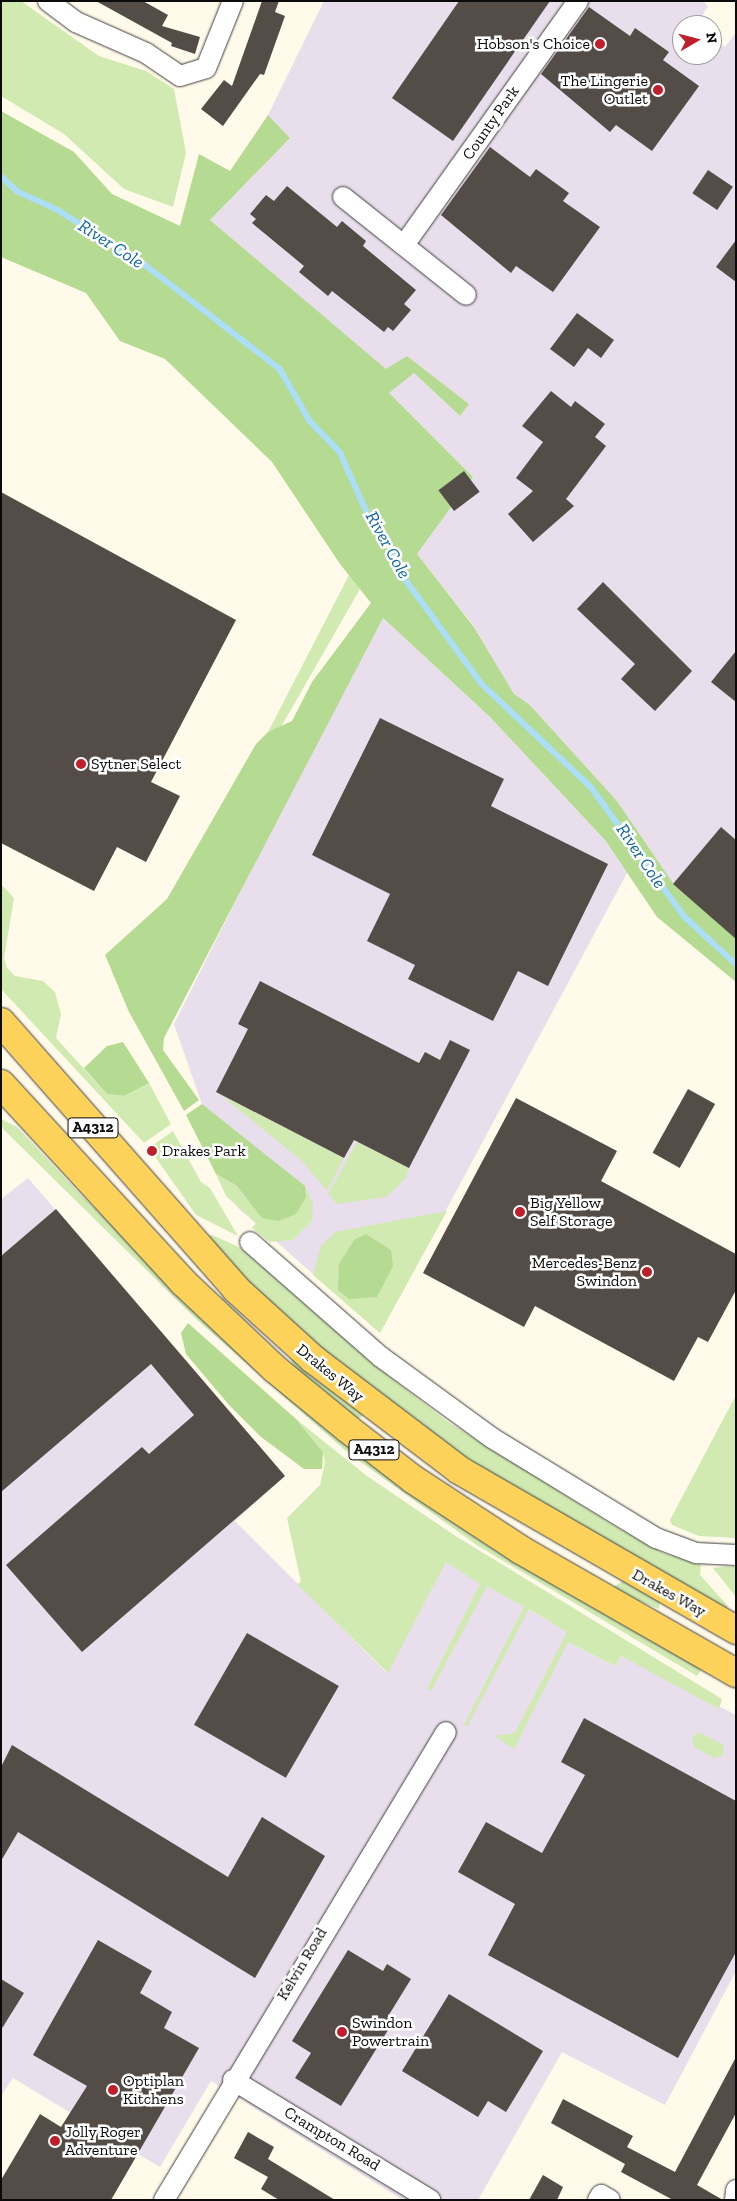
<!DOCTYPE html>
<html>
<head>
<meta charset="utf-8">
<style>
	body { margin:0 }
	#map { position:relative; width:737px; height:2201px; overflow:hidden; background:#fffae9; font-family:"Zilla Slab",serif }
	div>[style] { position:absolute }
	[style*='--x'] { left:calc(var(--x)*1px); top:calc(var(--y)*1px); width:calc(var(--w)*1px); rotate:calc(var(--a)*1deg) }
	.industrial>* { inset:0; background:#e9deeb }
	.green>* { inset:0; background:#d1eab2 }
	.forest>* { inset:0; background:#b4db91 }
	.stream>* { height:5.5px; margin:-2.75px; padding:0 2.75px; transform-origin:2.75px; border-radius:2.75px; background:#acdef8 }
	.building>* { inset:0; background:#544c47; transform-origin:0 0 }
	.roads { filter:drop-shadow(0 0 1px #3e3e3e) drop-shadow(0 0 1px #3e3e3e) }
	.minor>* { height:20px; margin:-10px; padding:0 10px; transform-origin:10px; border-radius:10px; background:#fff }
	.primary>* { height:28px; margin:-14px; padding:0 14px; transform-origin:14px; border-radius:14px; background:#fdd25b }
	.dots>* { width:14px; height:14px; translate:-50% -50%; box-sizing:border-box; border:2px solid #fff; border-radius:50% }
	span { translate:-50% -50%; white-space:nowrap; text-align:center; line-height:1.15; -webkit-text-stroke:5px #fff; paint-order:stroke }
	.shield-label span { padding:1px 4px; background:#fff; border:1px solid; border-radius:4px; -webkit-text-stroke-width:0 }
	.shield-label { font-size:15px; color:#0b0b0b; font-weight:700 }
	.poi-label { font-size:16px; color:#0b0b0b }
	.right { translate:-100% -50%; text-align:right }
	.left { translate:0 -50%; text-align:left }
	.street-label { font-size:16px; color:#0b0b0b }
	.water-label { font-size:18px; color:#1165a0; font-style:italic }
	.frame { position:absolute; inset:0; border:2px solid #0b0b0b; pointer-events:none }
	.north { position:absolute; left:672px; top:15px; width:50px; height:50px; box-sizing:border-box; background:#fff; border:1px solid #9d9d9d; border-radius:50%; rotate:82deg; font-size:14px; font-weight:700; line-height:20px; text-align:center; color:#0b0b0b }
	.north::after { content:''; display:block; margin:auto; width:18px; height:22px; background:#bf1f2b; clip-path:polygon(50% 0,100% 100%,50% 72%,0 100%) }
</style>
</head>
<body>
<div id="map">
	<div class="industrial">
		<i style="clip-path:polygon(324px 1px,703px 1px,708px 6px,697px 25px,682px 25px,682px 55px,712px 55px,712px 37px,725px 47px,736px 32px,736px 934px,675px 886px,617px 801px,530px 705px,514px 694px,474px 626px,417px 554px,473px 477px,388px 393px,414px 373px,460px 416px,469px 404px,407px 356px,386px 370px,210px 220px,290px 138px,268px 115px)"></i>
		<i style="clip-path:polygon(383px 618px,490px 717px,605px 840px,627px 873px,380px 1333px,238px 1208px,174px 1024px,325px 723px)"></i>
		<i style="clip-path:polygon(28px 1178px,285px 1476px,235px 1521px,387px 1673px,446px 1562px,568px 1632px,568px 1642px,615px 1666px,621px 1656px,736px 1715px,736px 1971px,665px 2105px,562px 2052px,478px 2200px,403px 2200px,211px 2081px,160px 2167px,13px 2078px,1px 2096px,1px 1199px)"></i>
	</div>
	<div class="green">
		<i style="clip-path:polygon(1px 1px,21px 1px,99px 56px,146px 71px,174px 89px,186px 153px,173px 207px,124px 189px,64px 134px,1px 96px)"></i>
		<i style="clip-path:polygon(349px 575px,360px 589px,281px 727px,268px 732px)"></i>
		<i style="clip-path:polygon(1px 884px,14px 898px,4px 958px,7px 968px,15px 976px,43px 981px,55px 992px,61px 1014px,56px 1038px,107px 1094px,124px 1096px,149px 1083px,171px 1124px,144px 1143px,1px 989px)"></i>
		<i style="clip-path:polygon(221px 1095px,344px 1158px,327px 1191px,302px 1161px)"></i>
		<i style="clip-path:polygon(1px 1119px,17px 1127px,81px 1195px,247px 1354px,703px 1667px,697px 1676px,478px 1546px,348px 1453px,194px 1317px,3px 1129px)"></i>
		<i style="clip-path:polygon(173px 1131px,201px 1182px,210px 1188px,238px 1236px,196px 1215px,149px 1148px)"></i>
		<i style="clip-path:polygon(357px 1142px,409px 1168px,405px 1179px,386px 1197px,337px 1204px,328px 1194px)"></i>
		<i style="clip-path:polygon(216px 1174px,236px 1185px,246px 1199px,306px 1197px,305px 1186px,313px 1204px,312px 1221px,293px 1240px,270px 1242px,252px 1228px,256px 1223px,226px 1196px)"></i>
		<i style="clip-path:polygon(447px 1211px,380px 1333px,313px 1275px,321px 1246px,335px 1232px)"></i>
		<i style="clip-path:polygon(212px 1235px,241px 1248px,372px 1363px,448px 1422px,613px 1525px,663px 1553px,701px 1565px,700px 1575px,728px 1606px,726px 1609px,485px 1473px,350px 1373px,269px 1303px,204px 1238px)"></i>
		<i style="clip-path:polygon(293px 1357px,364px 1412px,363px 1416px,356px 1419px,291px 1364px)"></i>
		<i style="clip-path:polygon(736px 1395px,736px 1538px,699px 1536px,672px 1525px,670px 1520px)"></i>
		<i style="clip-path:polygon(296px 1419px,367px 1476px,454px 1535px,722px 1699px,719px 1709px,621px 1656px,615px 1666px,568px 1642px,514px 1749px,495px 1736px,515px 1733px,567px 1632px,529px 1609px,467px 1727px,464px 1725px,524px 1607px,487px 1586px,431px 1691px,427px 1689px,480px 1584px,446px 1562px,388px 1673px,297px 1584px,301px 1582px,287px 1518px,320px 1485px,325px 1462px,323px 1452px)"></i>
		<i style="clip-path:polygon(736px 1566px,736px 1597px,713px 1568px)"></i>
		<i style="clip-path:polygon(624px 1580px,660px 1600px,659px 1609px,611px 1589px)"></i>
		<i style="clip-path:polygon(699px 1732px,724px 1745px,723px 1755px,714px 1758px,694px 1747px,692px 1737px)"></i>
	</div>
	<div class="forest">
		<i style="clip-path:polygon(1px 111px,74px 152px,112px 194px,180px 226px,199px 154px,230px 171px,268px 115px,290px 138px,210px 220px,386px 369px,407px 356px,469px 404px,460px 416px,414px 373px,389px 393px,473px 477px,417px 554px,474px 627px,514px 694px,530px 705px,617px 801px,675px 886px,736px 934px,736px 982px,657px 917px,605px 840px,490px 717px,383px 618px,164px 1038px,163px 1050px,199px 1100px,184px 1111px,129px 1012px,105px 955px,167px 899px,256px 744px,268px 732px,292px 721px,312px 682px,371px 603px,340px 564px,272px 462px,165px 359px,120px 341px,86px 293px,1px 257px)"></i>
		<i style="clip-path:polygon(123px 1042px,149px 1083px,124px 1096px,107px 1094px,84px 1068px,107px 1046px)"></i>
		<i style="clip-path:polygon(202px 1104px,305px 1186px,306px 1197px,296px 1214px,278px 1221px,262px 1218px,236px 1185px,216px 1174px,186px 1115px)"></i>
		<i style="clip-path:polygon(366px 1234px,391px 1250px,393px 1266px,377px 1297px,349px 1299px,338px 1290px,339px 1264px,354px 1240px)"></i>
		<i style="clip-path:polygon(188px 1323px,296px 1419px,323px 1452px,322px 1469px,304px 1469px,261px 1437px,229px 1405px,186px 1354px,181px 1333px)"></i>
	</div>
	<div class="stream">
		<i style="--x:1;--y:176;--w:22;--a:43"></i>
		<i style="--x:17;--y:191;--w:45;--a:24.9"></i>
		<i style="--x:58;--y:210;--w:102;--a:32.1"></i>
		<i style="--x:144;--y:264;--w:172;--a:37.7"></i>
		<i style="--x:280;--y:369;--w:60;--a:60"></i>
		<i style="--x:310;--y:421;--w:43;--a:45.9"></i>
		<i style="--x:340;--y:452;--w:76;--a:65.8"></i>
		<i style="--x:371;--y:521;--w:25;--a:47"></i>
		<i style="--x:388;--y:539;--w:40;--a:68"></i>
		<i style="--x:403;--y:576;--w:134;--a:53.8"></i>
		<i style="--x:482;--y:684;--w:151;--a:43.4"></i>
		<i style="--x:592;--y:788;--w:158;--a:54.3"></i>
		<i style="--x:684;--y:916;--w:71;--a:42.7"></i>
	</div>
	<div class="building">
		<i style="clip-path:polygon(96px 1px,143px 1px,168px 15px,162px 26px,200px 37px,195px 54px,171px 46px,172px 43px)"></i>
		<i style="clip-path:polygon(262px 1px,279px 1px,275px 12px,285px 16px,264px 75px,260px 74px,223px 126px,201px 109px,224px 80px,232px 86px)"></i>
		<i style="clip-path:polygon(459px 1px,550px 1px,453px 141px,392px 98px)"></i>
		<i style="clip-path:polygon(589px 7px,630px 36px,635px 28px,669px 52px,663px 60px,699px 86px,652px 151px,616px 125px,610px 132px,541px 74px)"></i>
		<i style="clip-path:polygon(490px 147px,530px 177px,536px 169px,569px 193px,563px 201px,600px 227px,553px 292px,516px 266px,511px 273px,441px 215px)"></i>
		<i style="left:708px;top:170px;width:30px;height:28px;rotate:34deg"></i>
		<i style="clip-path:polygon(287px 186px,337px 227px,342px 221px,366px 241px,363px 246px,416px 290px,404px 304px,411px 310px,393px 331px,388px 327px,384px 332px,332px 291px,328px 296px,299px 272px,304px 266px,252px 223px,256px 219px,250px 214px,266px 195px,274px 201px)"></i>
		<i style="clip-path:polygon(736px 240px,736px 282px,716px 267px)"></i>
		<i style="clip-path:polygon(577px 313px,614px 340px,601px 358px,588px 348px,574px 367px,550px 349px)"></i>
		<i style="clip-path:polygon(551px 391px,571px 407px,575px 401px,605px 424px,595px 437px,606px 446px,566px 499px,574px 506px,533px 542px,508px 514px,533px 491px,516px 478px,543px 442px,522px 426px)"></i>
		<i style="left:464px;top:471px;width:26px;height:32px;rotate:53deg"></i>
		<i style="clip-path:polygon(1px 492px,236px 620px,151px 782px,180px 796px,146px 862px,117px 847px,94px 891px,1px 843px)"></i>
		<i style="clip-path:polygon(603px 582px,692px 671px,655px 711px,621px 679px,635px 664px,577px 609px)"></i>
		<i style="clip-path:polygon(736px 651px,736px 702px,711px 682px)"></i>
		<i style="clip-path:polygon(380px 718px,504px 779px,491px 806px,608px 864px,548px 986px,518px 971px,493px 1021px,408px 979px,415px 965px,367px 941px,390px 894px,312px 855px)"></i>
		<i style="clip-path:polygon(721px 827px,736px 840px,736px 939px,673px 884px)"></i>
		<i style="clip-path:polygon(260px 981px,419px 1063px,425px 1052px,440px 1060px,450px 1040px,470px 1050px,409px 1168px,354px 1140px,344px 1158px,216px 1092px,248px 1029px,238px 1024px)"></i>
		<i style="left:688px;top:1089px;width:31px;height:73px;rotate:29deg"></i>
		<i style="clip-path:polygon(516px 1098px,617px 1151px,601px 1181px,736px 1254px,736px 1290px,708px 1342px,698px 1337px,674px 1381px,535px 1306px,524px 1327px,423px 1273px)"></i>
		<i style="clip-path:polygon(56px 1209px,285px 1476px,82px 1652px,6px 1565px,142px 1447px,149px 1454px,194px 1415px,151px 1364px,1px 1492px,1px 1256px)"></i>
		<i style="left:247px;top:1633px;width:106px;height:106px;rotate:30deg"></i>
		<i style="clip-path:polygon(584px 1718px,736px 1801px,736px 1952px,678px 2058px,488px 1955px,515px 1904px,458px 1872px,486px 1822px,542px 1853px,585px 1775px,561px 1762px)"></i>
		<i style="clip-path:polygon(12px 1745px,228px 1877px,262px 1817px,325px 1856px,255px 1978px,18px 1832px,1px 1861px,1px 1767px)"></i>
		<i style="clip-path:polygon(98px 1940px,152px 1971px,140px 1993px,172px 2012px,164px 2028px,199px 2048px,111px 2200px,1px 2200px,1px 2180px,40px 2114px,61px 2127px,87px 2086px,33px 2055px)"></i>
		<i style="clip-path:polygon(348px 1950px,383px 1971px,387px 1964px,411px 1979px,387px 2018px,393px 2022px,341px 2106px,295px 2078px,311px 2053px,292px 2041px)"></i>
		<i style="clip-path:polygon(1px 1979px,24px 1993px,1px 2030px)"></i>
		<i style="clip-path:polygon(449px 1994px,543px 2051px,506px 2112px,488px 2101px,478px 2117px,402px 2071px)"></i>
		<i style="clip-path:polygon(736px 2057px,736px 2113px,697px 2185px,723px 2200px,673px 2200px,621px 2172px,625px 2164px,551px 2123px,563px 2099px,633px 2136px,627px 2147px,675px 2172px)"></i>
		<i style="clip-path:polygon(248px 2132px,274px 2147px,268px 2159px,335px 2200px,279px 2200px,261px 2189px,268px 2177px,234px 2158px)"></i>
		<i style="clip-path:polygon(543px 2175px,563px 2187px,557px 2200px,529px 2200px)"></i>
	</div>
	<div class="roads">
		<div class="minor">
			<i style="--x:48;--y:1;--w:35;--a:37"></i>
			<i style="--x:76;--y:22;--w:77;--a:23.9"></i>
			<i style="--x:146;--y:53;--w:41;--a:34.1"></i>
			<i style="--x:180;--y:76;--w:27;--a:-17"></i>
			<i style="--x:206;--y:68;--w:72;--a:-68.1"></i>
			<i style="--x:343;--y:197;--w:157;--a:38.5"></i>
			<i style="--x:404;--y:245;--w:300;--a:-54.5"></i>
			<i style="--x:250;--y:1242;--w:174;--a:41.3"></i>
			<i style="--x:381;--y:1357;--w:137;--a:36.1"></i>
			<i style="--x:492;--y:1438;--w:192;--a:31.4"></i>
			<i style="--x:656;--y:1538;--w:43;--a:20.6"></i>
			<i style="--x:696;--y:1553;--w:40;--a:2.9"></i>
			<i style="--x:233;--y:2080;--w:231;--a:31.3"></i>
			<i style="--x:164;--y:2200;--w:546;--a:-58.93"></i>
			<i style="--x:598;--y:2200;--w:6;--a:-59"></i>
			<i style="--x:601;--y:2195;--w:10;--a:29"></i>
			<i style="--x:735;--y:2200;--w:10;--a:-84"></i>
		</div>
		<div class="primary">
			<i style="--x:1;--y:1022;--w:356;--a:48.6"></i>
			<i style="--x:236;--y:1289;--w:104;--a:42.3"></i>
			<i style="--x:313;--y:1359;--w:183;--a:37.2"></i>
			<i style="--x:459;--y:1470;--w:320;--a:30"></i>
			<i style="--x:1;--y:1084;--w:270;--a:47.4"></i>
			<i style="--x:184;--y:1283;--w:125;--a:43.4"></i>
			<i style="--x:275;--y:1369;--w:94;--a:39.4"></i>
			<i style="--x:348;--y:1429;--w:83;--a:37.7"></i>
			<i style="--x:414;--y:1480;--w:128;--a:33.2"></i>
			<i style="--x:521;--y:1550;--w:248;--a:29.8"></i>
		</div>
	</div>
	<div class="dots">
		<i style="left:600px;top:44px;background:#bf1f2b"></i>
		<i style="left:658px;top:90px;background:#bf1f2b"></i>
		<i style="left:81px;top:764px;background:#bf1f2b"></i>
		<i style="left:152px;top:1151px;background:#bf1f2b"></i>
		<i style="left:520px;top:1212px;background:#bf1f2b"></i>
		<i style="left:647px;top:1272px;background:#bf1f2b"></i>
		<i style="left:342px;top:2032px;background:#bf1f2b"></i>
		<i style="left:113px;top:2090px;background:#bf1f2b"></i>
		<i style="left:55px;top:2141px;background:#bf1f2b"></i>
	</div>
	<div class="shield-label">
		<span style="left:93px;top:1128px">A4312</span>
		<span style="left:374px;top:1450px">A4312</span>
	</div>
	<div class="poi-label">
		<span class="right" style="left:590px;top:44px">Hobson's Choice</span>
		<span class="right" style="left:648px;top:90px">The Lingerie<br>Outlet</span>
		<span class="left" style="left:91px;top:764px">Sytner Select</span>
		<span class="left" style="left:162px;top:1151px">Drakes Park</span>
		<span class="left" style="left:530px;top:1212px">Big Yellow<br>Self Storage</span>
		<span class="right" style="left:637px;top:1272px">Mercedes-Benz<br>Swindon</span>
		<span class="left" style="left:352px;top:2032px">Swindon<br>Powertrain</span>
		<span class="left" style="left:123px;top:2090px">Optiplan<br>Kitchens</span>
		<span class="left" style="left:65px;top:2141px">Jolly Roger<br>Adventure</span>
	</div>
	<div class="street-label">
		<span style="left:491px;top:123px;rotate:-55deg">County Park</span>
		<span style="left:330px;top:1373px;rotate:39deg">Drakes Way</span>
		<span style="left:669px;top:1593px;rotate:29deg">Drakes Way</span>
		<span style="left:302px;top:1964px;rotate:-59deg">Kelvin Road</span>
		<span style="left:332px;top:2139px;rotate:31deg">Crampton Road</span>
	</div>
	<div class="water-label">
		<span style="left:111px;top:244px;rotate:33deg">River Cole</span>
		<span style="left:388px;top:545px;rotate:61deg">River Cole</span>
		<span style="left:641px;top:856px;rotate:56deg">River Cole</span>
	</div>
	<div class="frame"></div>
	<div class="north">N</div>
</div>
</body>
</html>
